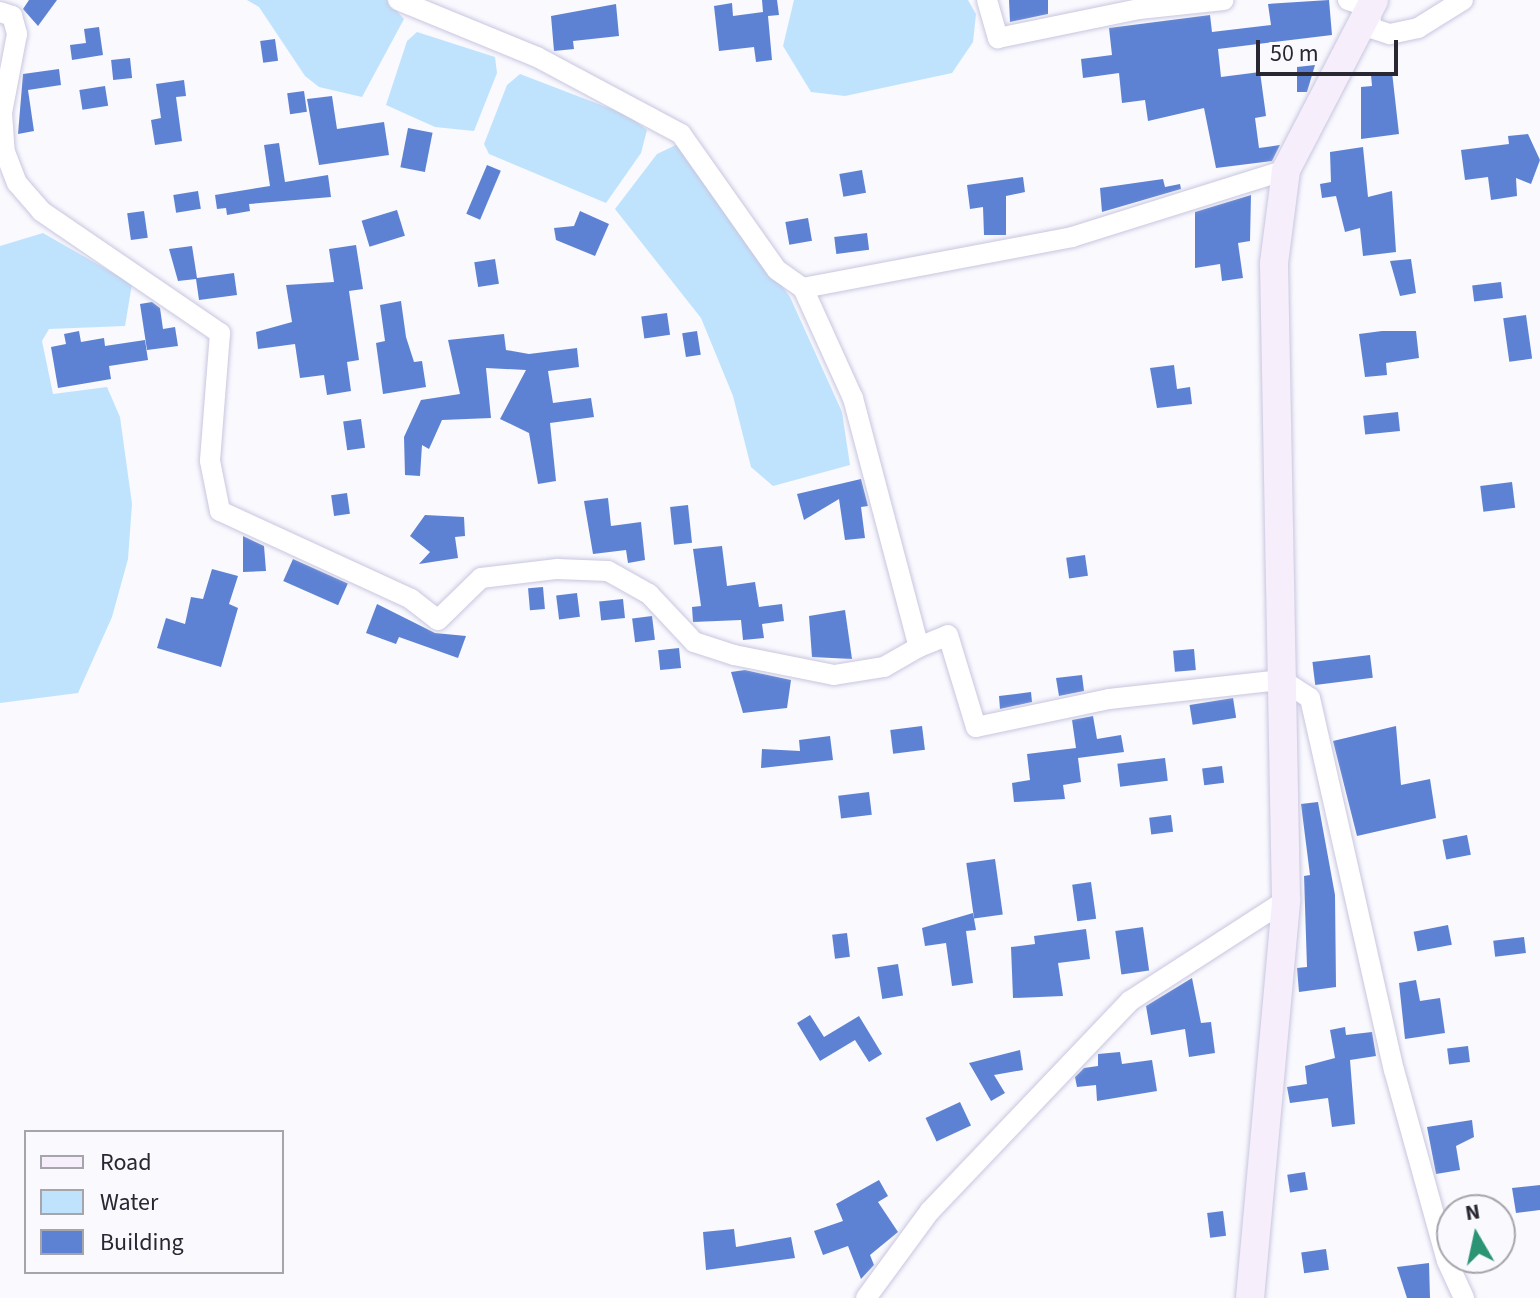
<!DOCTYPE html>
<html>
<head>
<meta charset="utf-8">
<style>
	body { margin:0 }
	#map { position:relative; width:1540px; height:1298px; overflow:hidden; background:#f9f9fe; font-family:"Source Sans 3",sans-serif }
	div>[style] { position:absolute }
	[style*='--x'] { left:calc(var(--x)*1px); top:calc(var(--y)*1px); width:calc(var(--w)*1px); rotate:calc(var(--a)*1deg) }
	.water>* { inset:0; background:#c0e3fd }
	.building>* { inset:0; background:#5e82d3; transform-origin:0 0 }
	.roads { filter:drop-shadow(0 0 2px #c8c6df) drop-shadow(0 0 2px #c8c6df) }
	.street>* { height:20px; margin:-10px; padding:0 10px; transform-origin:10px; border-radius:10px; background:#fff }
	.secondary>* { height:28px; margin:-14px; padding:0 14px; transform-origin:14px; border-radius:14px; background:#f7eefc }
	span { translate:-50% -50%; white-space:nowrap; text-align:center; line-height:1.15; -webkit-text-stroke:8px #f9f9fe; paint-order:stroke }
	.legend { position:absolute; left:24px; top:1130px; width:260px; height:144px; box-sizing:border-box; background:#f9f9fe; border:2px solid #a6a5ac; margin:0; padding:10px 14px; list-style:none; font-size:24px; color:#292832 }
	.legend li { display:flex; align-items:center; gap:16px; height:40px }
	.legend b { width:40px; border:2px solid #a6a5ac }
	.north { position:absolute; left:1436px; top:1194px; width:80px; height:80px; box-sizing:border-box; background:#f9f9fe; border:2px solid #a6a5ac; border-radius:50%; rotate:351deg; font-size:22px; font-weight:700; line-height:32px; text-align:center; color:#292832 }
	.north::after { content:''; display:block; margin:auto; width:28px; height:36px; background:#2a9473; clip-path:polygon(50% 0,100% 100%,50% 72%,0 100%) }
	.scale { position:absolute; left:1256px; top:40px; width:142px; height:36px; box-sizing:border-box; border:4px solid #292832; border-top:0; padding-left:10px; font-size:24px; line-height:28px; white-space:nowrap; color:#292832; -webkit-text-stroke:6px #f9f9fe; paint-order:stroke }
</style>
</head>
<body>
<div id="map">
	<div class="water">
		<i style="clip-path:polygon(247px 0,387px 0,404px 19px,362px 97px,319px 87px,305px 76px,259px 7px)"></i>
		<i style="clip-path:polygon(794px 0,968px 0,976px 14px,973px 42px,952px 73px,845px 96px,811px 92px,783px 46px)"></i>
		<i style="clip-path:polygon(417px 32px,495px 57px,497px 73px,474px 131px,435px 127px,386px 105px,407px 41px)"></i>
		<i style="clip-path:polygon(520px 74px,627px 115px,647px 130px,641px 153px,606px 203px,489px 154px,484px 144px,507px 85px)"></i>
		<i style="clip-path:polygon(678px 144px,790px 297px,842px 412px,850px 465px,773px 486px,751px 467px,733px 396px,701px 318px,615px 209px,657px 154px)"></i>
		<i style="clip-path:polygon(43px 233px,132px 284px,125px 326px,49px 329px,42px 341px,53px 394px,107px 387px,120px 417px,132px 504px,128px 559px,112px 617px,78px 693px,0 703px,0 246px)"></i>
	</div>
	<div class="building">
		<i style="clip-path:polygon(29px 0,57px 0,38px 26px,23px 9px)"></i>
		<i style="clip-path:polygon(762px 0,777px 0,779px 15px,768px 16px,772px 60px,756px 62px,754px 47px,719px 51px,714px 6px,732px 3px,733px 16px,763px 12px)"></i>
		<i style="clip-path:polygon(1009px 0,1048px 0,1048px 14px,1010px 22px)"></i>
		<i style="clip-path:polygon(1329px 0,1332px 35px,1218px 49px,1221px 77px,1260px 72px,1266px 116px,1255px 118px,1259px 148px,1280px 145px,1272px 161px,1216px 168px,1204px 108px,1148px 121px,1145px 100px,1122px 103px,1119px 73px,1083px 78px,1081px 59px,1112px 55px,1109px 28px,1210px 15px,1212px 32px,1271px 25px,1268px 4px)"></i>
		<i style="clip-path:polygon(616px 4px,619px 36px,573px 41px,574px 49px,554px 51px,551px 16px)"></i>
		<i style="clip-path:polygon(99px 27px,103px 55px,72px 60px,70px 45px,86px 43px,84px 29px)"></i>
		<i style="left:275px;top:39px;width:22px;height:15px;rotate:82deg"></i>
		<i style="left:130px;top:58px;width:20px;height:19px;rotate:84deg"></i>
		<i style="clip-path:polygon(1315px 65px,1307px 92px,1297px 92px,1297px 67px)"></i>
		<i style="clip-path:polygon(59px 69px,61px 85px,28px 90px,34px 131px,18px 134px,23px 74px)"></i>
		<i style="clip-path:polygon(1392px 72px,1399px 134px,1361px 139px,1361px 87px,1372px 86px,1371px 75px)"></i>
		<i style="clip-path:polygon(184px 80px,186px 96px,176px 97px,182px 141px,155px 145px,151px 120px,161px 118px,156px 84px)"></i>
		<i style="left:105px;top:86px;width:20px;height:26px;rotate:81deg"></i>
		<i style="left:304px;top:91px;width:21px;height:17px;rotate:82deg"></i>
		<i style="clip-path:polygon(332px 96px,337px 129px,384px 122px,389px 155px,319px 165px,307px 99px)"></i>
		<i style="left:408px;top:128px;width:25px;height:40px;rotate:11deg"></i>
		<i style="clip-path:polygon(1528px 134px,1540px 160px,1531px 184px,1516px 178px,1517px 196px,1491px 200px,1488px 177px,1465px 180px,1461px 150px,1509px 144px,1508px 136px)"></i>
		<i style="clip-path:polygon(279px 143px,285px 182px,328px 175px,331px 197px,249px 204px,250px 211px,227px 215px,226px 208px,217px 209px,215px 195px,270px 186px,264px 145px)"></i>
		<i style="clip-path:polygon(1363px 147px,1368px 197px,1392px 191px,1396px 252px,1363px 256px,1360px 228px,1345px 232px,1336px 196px,1322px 198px,1320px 184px,1331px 182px,1330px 152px)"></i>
		<i style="left:487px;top:165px;width:15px;height:53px;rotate:23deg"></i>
		<i style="left:862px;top:170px;width:23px;height:23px;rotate:80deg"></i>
		<i style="clip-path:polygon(1023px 177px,1025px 192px,1006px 196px,1006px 235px,984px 235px,983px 207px,970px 209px,967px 185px)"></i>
		<i style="clip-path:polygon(1163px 179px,1165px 187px,1180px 184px,1181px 189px,1102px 212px,1100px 188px)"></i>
		<i style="left:198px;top:191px;width:18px;height:25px;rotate:81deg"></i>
		<i style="clip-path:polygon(1251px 195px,1250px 241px,1238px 243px,1243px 278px,1222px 281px,1220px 264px,1195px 268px,1195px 212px)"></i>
		<i style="left:397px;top:210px;width:27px;height:37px;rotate:73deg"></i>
		<i style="left:144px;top:211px;width:27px;height:17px;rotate:82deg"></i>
		<i style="clip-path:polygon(580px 211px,609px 224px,595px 256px,556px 240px,554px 228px,574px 226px)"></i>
		<i style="left:808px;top:218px;width:23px;height:23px;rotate:80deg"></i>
		<i style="left:867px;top:233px;width:17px;height:33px;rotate:83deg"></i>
		<i style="clip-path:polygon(356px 245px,363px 289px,349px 291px,359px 360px,347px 362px,351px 391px,327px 395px,324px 375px,300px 378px,295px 344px,258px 349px,256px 332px,292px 322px,286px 285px,334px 282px,329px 249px)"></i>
		<i style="clip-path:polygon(192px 246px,197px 278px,234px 273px,237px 295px,199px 300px,196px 279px,178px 281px,169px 249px)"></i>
		<i style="left:495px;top:259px;width:25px;height:21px;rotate:81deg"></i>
		<i style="clip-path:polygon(1411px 259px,1416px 293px,1400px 296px,1390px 261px)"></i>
		<i style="left:1501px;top:282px;width:16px;height:29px;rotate:83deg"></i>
		<i style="clip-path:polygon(401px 301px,406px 337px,414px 362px,422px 361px,426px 387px,383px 394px,376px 343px,385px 341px,380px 305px)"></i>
		<i style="clip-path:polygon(152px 302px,160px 308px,163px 329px,175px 327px,178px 346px,147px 350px,140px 304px)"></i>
		<i style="left:667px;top:313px;width:22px;height:26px;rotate:82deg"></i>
		<i style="left:1526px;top:315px;width:44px;height:23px;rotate:82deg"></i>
		<i style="clip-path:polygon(79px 331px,81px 342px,104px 338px,105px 346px,145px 340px,148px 360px,109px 366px,111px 379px,58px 388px,51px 347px,66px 344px,64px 334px)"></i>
		<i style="left:697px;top:331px;width:24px;height:15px;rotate:81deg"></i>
		<i style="clip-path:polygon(1382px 331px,1416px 331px,1419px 358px,1386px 363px,1387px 375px,1365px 377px,1359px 334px)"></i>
		<i style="clip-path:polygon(504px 334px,506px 350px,529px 354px,577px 348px,579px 367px,548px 371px,553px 403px,591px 398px,594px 417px,550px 423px,556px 481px,538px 484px,529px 433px,500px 419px,526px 370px,486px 368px,491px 418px,442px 420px,429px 449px,422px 445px,420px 476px,405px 475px,404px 437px,421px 400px,460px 394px,448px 340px)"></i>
		<i style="clip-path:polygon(1174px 365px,1177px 389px,1190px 387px,1192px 404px,1157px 408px,1150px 368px)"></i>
		<i style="left:1398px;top:412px;width:19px;height:35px;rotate:84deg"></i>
		<i style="left:361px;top:419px;width:29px;height:18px;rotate:82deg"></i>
		<i style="clip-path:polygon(861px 479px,868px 506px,861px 507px,865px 538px,845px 540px,839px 499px,804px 520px,797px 494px)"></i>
		<i style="left:1512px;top:482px;width:26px;height:32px;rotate:83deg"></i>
		<i style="left:347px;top:493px;width:21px;height:16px;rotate:82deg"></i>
		<i style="clip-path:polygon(608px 498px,611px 526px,641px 522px,645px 560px,628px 563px,626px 550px,593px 554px,584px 501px)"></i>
		<i style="left:688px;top:505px;width:38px;height:18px;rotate:84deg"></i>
		<i style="clip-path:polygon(425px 515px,464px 517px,465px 536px,455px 537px,458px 558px,419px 564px,430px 552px,410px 536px)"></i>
		<i style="clip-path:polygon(243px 536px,264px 546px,266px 571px,243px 572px)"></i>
		<i style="clip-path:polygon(722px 546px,727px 586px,755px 582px,759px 607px,782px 604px,784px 621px,762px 624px,764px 638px,743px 640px,741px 620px,693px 622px,692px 607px,701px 606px,693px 549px)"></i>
		<i style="left:1085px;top:555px;width:21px;height:19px;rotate:82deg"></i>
		<i style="left:293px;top:559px;width:60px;height:24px;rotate:24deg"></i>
		<i style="clip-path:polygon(212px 569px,238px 576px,229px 604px,238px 608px,221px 667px,157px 648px,166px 618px,185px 624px,191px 597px,203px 599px)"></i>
		<i style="left:543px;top:587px;width:22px;height:15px;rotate:85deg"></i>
		<i style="left:577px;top:593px;width:24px;height:21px;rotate:83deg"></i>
		<i style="left:623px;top:599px;width:19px;height:24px;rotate:84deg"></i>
		<i style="clip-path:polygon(377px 604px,435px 633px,466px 636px,458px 658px,399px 637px,396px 644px,366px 633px)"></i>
		<i style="clip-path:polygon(845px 610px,852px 659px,812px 657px,809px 616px)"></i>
		<i style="left:652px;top:616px;width:24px;height:20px;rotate:83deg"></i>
		<i style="left:679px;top:648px;width:20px;height:21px;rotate:84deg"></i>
		<i style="left:1194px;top:649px;width:21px;height:21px;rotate:85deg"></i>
		<i style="left:1370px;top:655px;width:23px;height:58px;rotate:83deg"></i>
		<i style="clip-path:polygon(745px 670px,791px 680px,787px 708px,743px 713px,731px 672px)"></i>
		<i style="clip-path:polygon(1082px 675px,1084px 691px,1059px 696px,1056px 678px)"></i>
		<i style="clip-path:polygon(1031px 692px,1032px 702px,1000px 709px,999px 696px)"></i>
		<i style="left:1233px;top:698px;width:20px;height:44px;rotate:81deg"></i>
		<i style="clip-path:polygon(1093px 716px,1097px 739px,1121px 735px,1124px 752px,1078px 758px,1081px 782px,1063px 785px,1065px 799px,1014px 802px,1012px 783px,1030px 780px,1027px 754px,1076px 748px,1072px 720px)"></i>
		<i style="left:922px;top:726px;width:24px;height:32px;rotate:83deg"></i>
		<i style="clip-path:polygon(1396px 726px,1401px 785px,1430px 779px,1436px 818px,1357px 836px,1333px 741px)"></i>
		<i style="clip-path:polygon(830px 736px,833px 760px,761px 768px,762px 749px,800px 751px,799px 740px)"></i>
		<i style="left:1165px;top:758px;width:23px;height:48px;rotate:83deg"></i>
		<i style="left:1222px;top:766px;width:17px;height:20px;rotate:83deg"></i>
		<i style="left:869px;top:792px;width:23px;height:31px;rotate:83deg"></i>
		<i style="clip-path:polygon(1318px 802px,1335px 895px,1336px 987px,1299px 992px,1297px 968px,1307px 967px,1304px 876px,1310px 875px,1301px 804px)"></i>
		<i style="left:1171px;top:815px;width:17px;height:22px;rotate:83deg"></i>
		<i style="left:1467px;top:835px;width:20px;height:25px;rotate:79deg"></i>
		<i style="left:995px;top:859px;width:56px;height:29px;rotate:82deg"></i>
		<i style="left:1091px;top:882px;width:37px;height:19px;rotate:82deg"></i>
		<i style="clip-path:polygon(973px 913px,976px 930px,966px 931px,973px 983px,952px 986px,946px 943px,925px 946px,922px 928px)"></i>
		<i style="left:1448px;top:925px;width:20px;height:35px;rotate:79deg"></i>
		<i style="left:1143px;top:927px;width:44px;height:28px;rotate:82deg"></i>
		<i style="clip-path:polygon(1086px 929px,1090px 959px,1058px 963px,1063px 996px,1013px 998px,1011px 947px,1035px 944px,1034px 936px)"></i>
		<i style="left:847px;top:933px;width:24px;height:15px;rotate:83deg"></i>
		<i style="left:1524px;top:937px;width:16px;height:31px;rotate:83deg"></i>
		<i style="left:898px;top:964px;width:32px;height:21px;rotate:81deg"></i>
		<i style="clip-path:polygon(1192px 978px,1201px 1023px,1211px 1022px,1215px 1053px,1189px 1057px,1185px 1029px,1151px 1035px,1146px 1006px)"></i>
		<i style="clip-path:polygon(1416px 980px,1420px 1001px,1440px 998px,1445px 1033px,1405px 1039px,1399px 983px)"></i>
		<i style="clip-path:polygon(810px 1015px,824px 1037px,859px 1016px,882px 1054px,869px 1062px,855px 1040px,820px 1061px,797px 1023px)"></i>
		<i style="clip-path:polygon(1345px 1027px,1346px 1035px,1372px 1032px,1376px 1056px,1350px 1060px,1355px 1124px,1332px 1127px,1328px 1098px,1290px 1103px,1287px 1087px,1307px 1084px,1305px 1066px,1335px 1058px,1330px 1030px)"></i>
		<i style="left:1468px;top:1046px;width:16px;height:21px;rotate:83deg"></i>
		<i style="clip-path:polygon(1020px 1050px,1023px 1070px,994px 1075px,1005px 1093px,991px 1101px,969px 1063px)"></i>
		<i style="clip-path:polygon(1120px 1052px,1122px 1064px,1152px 1060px,1157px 1091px,1097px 1101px,1096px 1085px,1077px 1087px,1075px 1077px,1084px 1068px,1098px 1066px,1098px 1054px)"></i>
		<i style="left:960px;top:1102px;width:26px;height:38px;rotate:65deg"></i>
		<i style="clip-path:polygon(1472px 1120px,1474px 1137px,1456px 1146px,1460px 1170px,1436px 1174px,1427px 1127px)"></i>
		<i style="left:1305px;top:1172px;width:18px;height:18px;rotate:81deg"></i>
		<i style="clip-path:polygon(879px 1180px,888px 1196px,878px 1202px,898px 1232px,870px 1255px,874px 1265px,861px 1279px,848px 1246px,823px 1255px,814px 1231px,843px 1221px,836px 1204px)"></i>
		<i style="clip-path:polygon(1540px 1185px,1540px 1210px,1516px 1213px,1512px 1188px)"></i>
		<i style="left:1223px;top:1211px;width:25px;height:16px;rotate:83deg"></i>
		<i style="clip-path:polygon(734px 1229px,736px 1247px,791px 1237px,795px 1258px,706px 1270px,703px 1232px)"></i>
		<i style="left:1326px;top:1249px;width:21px;height:25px;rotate:82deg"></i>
		<i style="clip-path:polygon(1429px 1263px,1430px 1298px,1407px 1298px,1397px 1267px)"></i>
	</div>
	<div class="roads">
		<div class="street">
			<i style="--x:398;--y:0;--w:150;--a:22.3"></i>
			<i style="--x:537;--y:57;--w:163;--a:28.1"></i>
			<i style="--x:681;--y:134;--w:166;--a:54.8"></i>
			<i style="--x:777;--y:270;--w:32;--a:35"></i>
			<i style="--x:803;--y:288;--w:274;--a:-10.7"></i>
			<i style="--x:1072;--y:237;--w:224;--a:-17.4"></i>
			<i style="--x:987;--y:0;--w:40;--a:74"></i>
			<i style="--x:998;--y:38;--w:144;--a:-11.6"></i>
			<i style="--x:1139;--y:9;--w:85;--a:-6"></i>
			<i style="--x:1348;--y:0;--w:23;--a:18"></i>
			<i style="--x:1370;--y:7;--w:21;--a:87"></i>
			<i style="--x:1371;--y:28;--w:20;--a:18"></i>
			<i style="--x:1390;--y:34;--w:29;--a:-12"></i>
			<i style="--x:1418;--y:28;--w:53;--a:-31.9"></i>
			<i style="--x:0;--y:12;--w:13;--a:18"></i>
			<i style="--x:12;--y:16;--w:19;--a:74"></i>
			<i style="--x:17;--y:34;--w:80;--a:100.8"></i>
			<i style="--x:2;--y:113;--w:39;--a:86"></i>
			<i style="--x:5;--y:152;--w:33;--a:69"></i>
			<i style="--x:17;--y:183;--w:37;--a:49"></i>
			<i style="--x:41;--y:211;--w:217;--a:34.3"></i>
			<i style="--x:220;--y:333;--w:128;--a:94.5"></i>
			<i style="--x:210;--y:461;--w:51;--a:78.7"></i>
			<i style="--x:220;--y:511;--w:210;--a:24.7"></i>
			<i style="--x:411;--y:599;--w:34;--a:38"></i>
			<i style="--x:438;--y:620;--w:60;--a:-44.3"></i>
			<i style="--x:481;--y:578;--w:77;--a:-6.8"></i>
			<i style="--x:557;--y:569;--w:51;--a:2.2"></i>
			<i style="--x:608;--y:571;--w:47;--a:29.3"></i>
			<i style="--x:649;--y:594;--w:66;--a:46.8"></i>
			<i style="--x:694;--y:642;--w:42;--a:18"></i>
			<i style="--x:734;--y:655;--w:102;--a:11.3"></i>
			<i style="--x:834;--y:675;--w:51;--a:-9.1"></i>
			<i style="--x:884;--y:667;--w:40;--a:-29.7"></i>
			<i style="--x:803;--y:288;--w:121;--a:65.6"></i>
			<i style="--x:853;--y:398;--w:258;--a:75.2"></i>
			<i style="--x:919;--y:647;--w:31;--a:-22"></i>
			<i style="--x:948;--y:635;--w:96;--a:73.1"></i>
			<i style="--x:976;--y:727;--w:136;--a:-11.9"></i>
			<i style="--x:1109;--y:699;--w:174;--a:-6.3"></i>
			<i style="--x:1282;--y:680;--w:33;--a:33"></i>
			<i style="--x:1310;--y:698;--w:381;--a:77.3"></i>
			<i style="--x:1394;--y:1070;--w:198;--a:74.5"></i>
			<i style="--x:1447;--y:1261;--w:41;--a:65.3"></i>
			<i style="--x:866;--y:1298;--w:108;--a:-53.7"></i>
			<i style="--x:930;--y:1211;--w:290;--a:-46.4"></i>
			<i style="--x:1130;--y:1001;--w:186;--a:-32.9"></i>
		</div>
		<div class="secondary">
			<i style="--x:1250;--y:1298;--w:400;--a:-84.8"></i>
			<i style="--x:1286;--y:900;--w:637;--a:-91.08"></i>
			<i style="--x:1274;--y:263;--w:94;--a:-82.6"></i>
			<i style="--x:1286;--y:170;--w:191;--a:-62.6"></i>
		</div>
	</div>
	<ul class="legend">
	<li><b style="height:10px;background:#f7eefc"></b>Road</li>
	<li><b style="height:22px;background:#c0e3fd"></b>Water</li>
	<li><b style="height:22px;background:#5e82d3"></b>Building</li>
	</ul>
	<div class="north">N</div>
	<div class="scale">50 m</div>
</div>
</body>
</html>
